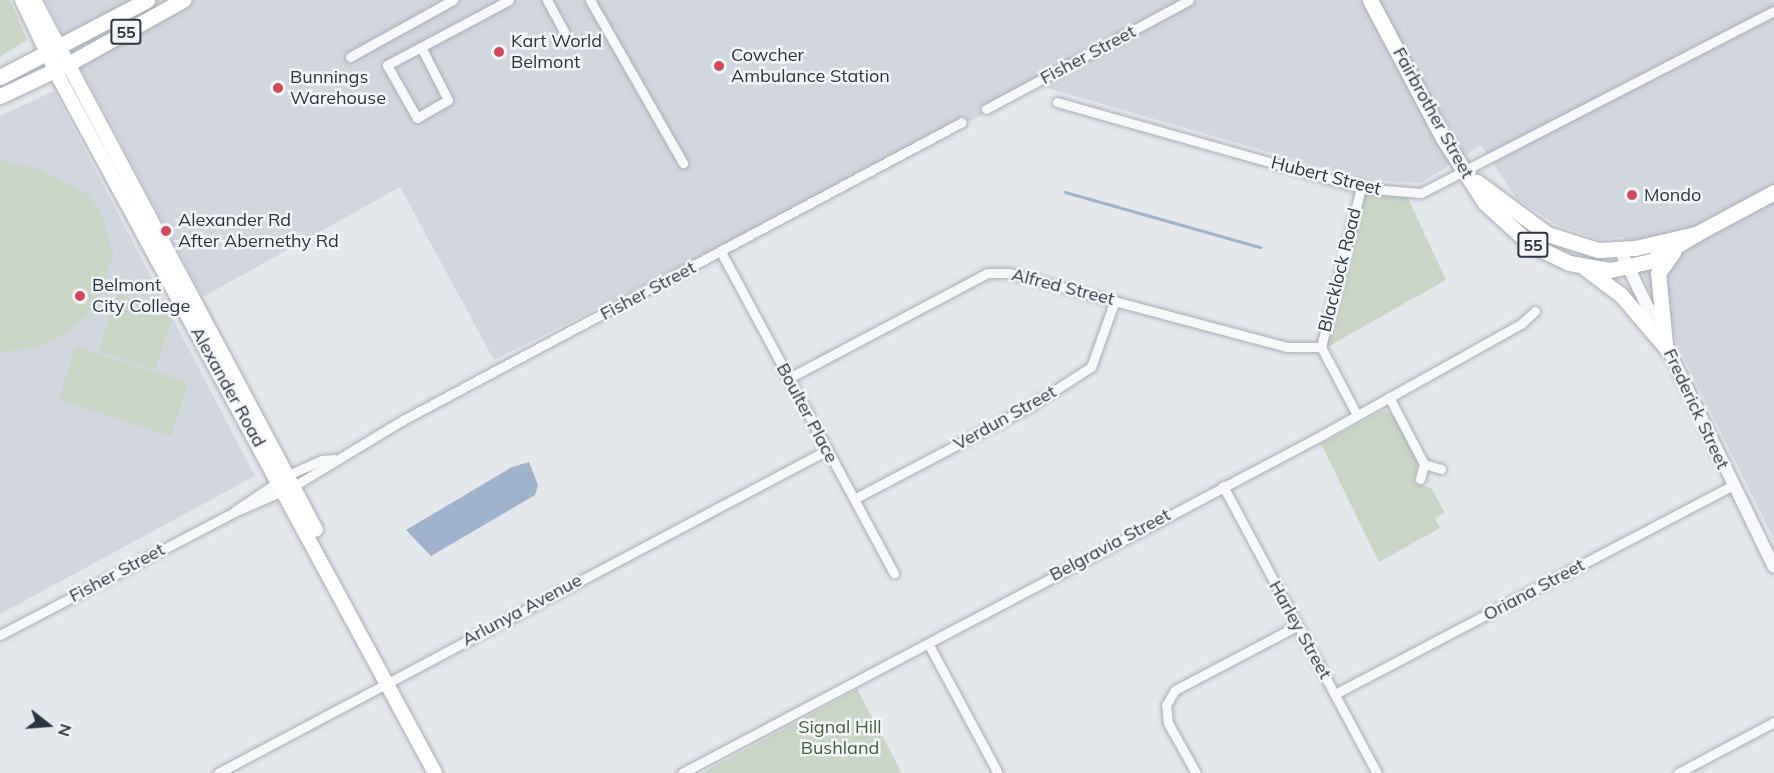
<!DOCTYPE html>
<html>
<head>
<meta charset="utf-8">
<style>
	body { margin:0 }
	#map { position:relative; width:1774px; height:773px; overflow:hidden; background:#e4e7ec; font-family:Mulish,sans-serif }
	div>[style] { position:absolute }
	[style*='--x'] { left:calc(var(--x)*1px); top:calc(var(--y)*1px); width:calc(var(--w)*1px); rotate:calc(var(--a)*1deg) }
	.built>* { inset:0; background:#d2d6de }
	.green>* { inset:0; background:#c9d6c5; transform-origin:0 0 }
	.water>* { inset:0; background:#9fb4cc }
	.stream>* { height:3px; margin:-1.5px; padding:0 1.5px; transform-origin:1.5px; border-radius:1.5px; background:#9fb4cc }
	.roads { filter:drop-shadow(0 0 2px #a9aeb7) drop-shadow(0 0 2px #a9aeb7) }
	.minor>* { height:9px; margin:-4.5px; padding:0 4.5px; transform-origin:4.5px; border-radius:4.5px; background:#f7f8fa }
	.tertiary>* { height:12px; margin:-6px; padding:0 6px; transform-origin:6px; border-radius:6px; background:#f7f8fa }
	.secondary>* { height:14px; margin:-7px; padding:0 7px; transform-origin:7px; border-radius:7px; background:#fff }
	.primary>* { height:15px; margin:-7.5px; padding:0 7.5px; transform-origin:7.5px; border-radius:7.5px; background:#fff }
	.dots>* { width:16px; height:16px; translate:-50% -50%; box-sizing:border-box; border:3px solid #f4f6f9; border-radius:50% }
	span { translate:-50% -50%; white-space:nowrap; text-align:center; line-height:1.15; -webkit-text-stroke:5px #f4f6f9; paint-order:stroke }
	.shield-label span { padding:2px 4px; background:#f4f6f9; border:2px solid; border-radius:4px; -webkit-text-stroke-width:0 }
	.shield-label { font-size:16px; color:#2b3445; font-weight:700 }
	.poi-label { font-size:18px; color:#2b3445 }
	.left { translate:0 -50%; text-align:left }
	.street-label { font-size:18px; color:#2b3445 }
	.park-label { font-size:18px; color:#3f6138 }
	.north { position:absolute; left:18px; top:695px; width:60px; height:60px; -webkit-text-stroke:4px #f4f6f9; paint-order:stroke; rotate:107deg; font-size:16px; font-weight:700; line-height:24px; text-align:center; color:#2b3445 }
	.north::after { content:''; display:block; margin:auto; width:21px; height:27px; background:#2b3445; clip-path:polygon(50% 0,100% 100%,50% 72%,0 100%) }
</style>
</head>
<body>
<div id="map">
	<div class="built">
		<i style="clip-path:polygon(45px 0,1774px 0,1774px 539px,1624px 237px,1599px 239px,1557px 225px,1517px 199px,1481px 145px,1421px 183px,1365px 180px,1040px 86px,494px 360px,400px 187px,203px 297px)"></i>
		<i style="clip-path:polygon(54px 91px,255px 476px,0 614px,0 116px)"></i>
	</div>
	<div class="green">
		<i style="clip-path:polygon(0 0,10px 0,27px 40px,0 57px)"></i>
		<i style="clip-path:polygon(0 160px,40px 169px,88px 195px,101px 212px,113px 254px,104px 283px,86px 317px,64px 335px,31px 349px,0 352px)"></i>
		<i style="clip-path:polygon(1361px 188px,1406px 194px,1446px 280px,1322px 350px)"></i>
		<i style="left:117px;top:294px;width:60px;height:60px;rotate:18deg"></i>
		<i style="left:76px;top:346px;width:118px;height:56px;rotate:18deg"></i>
		<i style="clip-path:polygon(1384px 410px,1394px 415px,1418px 462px,1414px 482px,1432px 489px,1445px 513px,1435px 518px,1440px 528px,1379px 562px,1321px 444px)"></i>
		<i style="clip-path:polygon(857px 689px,902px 773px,702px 773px,854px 691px)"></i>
	</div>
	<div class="water">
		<i style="clip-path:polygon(529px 462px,538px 485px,535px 495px,431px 556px,406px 530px,512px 467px)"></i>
	</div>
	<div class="stream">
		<i style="--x:1065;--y:192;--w:203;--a:15.8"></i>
	</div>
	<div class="roads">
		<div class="minor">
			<i style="--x:547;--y:0;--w:44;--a:61.7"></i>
			<i style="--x:590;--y:0;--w:188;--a:60.3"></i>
			<i style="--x:421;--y:47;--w:59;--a:63"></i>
			<i style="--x:448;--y:100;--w:36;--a:150"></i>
			<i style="--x:417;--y:118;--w:61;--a:-119.5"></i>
			<i style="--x:387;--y:65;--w:138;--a:-28"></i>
			<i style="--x:350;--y:57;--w:118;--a:-29"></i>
			<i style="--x:1057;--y:102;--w:316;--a:15.8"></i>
			<i style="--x:1361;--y:188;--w:60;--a:4.8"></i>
			<i style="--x:1421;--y:193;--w:397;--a:-27.3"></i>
			<i style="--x:986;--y:109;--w:230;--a:-28.2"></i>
			<i style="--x:721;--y:252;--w:365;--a:61.7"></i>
			<i style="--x:789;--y:378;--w:224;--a:-27.9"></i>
			<i style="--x:987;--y:273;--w:22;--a:0"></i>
			<i style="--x:1009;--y:273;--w:288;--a:14.9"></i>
			<i style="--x:1287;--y:347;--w:34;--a:0"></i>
			<i style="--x:1389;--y:397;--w:76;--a:62.4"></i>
			<i style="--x:1424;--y:464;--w:18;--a:16"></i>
			<i style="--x:1357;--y:415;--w:77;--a:-117.9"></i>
			<i style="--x:1321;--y:347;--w:164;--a:-75.9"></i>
			<i style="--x:1420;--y:479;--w:16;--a:-75"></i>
			<i style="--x:1223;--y:486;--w:326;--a:61.8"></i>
			<i style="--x:854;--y:499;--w:201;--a:-27.8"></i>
			<i style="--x:1032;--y:405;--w:70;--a:-32.8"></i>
			<i style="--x:1091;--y:367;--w:71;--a:-70.3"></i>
			<i style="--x:236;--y:510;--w:63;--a:-33.9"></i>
			<i style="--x:288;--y:475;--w:37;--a:-24"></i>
			<i style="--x:322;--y:460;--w:12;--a:-5"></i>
			<i style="--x:0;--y:635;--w:264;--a:-27.7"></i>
			<i style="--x:234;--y:512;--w:65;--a:-23.4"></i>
			<i style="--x:294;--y:486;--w:127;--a:-31.2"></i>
			<i style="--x:403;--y:420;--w:633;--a:-28.06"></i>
			<i style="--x:929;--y:645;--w:145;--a:61.7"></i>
			<i style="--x:1335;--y:694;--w:448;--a:-27.7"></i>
			<i style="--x:218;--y:773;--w:689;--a:-27.94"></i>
			<i style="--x:682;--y:773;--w:716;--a:-27.82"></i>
			<i style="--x:1315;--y:439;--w:236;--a:-29.2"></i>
			<i style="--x:1521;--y:324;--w:19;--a:-43"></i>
			<i style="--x:1196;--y:773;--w:57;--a:-119.2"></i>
			<i style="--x:1168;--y:723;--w:18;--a:-96"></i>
			<i style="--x:1166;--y:705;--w:17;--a:-59"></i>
			<i style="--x:1175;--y:690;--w:138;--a:-27.7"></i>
			<i style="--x:1678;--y:773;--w:109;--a:-28"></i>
		</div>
		<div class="tertiary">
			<i style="--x:1620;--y:250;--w:352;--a:64.1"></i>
		</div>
		<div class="secondary">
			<i style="--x:22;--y:0;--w:89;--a:64.6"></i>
			<i style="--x:60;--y:80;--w:788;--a:61.58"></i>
			<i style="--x:34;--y:0;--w:600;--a:61.98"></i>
		</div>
		<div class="primary">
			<i style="--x:1370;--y:0;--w:156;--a:62.1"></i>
			<i style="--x:1443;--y:138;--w:77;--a:57.1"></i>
			<i style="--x:1485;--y:203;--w:61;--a:42.3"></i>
			<i style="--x:1530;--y:244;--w:43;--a:26"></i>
			<i style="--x:1569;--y:263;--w:42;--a:9.7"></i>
			<i style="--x:1610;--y:270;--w:42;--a:-12.4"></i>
			<i style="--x:1651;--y:261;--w:52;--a:-31"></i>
			<i style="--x:0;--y:77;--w:166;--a:-27.6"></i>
			<i style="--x:0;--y:96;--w:75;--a:-25.2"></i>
			<i style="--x:68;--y:64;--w:132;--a:-29.1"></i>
			<i style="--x:1477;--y:182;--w:87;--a:36.6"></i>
			<i style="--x:1547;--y:234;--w:53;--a:17.4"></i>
			<i style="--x:1598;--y:250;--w:37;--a:-3"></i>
			<i style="--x:1635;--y:248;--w:63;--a:-12.9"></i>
			<i style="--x:1696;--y:234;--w:89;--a:-28.3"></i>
			<i style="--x:1585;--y:268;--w:45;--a:36.9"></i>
			<i style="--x:1621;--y:295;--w:72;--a:49.5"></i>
			<i style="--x:1665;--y:344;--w:71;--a:-95.6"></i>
			<i style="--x:1658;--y:273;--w:26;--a:-54"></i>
		</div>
	</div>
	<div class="dots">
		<i style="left:499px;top:52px;background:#d1495b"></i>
		<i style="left:719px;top:66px;background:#d1495b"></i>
		<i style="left:278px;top:88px;background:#d1495b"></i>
		<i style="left:1632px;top:195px;background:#d1495b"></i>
		<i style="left:166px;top:231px;background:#d1495b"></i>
		<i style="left:80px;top:296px;background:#d1495b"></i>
	</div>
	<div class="shield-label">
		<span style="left:126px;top:32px">55</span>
		<span style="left:1533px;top:245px">55</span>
	</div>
	<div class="poi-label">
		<span class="left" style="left:511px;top:52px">Kart World<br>Belmont</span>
		<span class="left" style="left:731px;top:66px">Cowcher<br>Ambulance Station</span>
		<span class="left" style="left:290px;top:88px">Bunnings<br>Warehouse</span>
		<span class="left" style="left:1644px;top:195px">Mondo</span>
		<span class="left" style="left:178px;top:231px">Alexander Rd<br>After Abernethy Rd</span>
		<span class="left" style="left:92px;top:296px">Belmont<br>City College</span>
	</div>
	<div class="street-label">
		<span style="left:1088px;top:55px;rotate:-28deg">Fisher Street</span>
		<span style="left:1433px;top:113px;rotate:61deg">Fairbrother Street</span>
		<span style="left:1326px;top:176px;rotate:14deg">Hubert Street</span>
		<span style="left:1340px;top:270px;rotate:-76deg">Blacklock Road</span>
		<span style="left:1063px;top:287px;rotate:14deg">Alfred Street</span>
		<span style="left:648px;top:291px;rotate:-28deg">Fisher Street</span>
		<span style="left:228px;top:387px;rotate:61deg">Alexander Road</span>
		<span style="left:1696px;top:409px;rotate:65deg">Frederick Street</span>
		<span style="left:807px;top:413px;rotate:62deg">Boulter Place</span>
		<span style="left:1005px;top:418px;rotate:-29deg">Verdun Street</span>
		<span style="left:1110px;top:545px;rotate:-28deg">Belgravia Street</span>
		<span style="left:117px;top:573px;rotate:-28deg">Fisher Street</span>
		<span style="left:1534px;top:590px;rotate:-28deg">Oriana Street</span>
		<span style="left:522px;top:610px;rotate:-28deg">Arlunya Avenue</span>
		<span style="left:1300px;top:630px;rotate:61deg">Harley Street</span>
	</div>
	<div class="park-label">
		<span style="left:840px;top:738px">Signal Hill<br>Bushland</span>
	</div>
	<div class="north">N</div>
</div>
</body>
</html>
